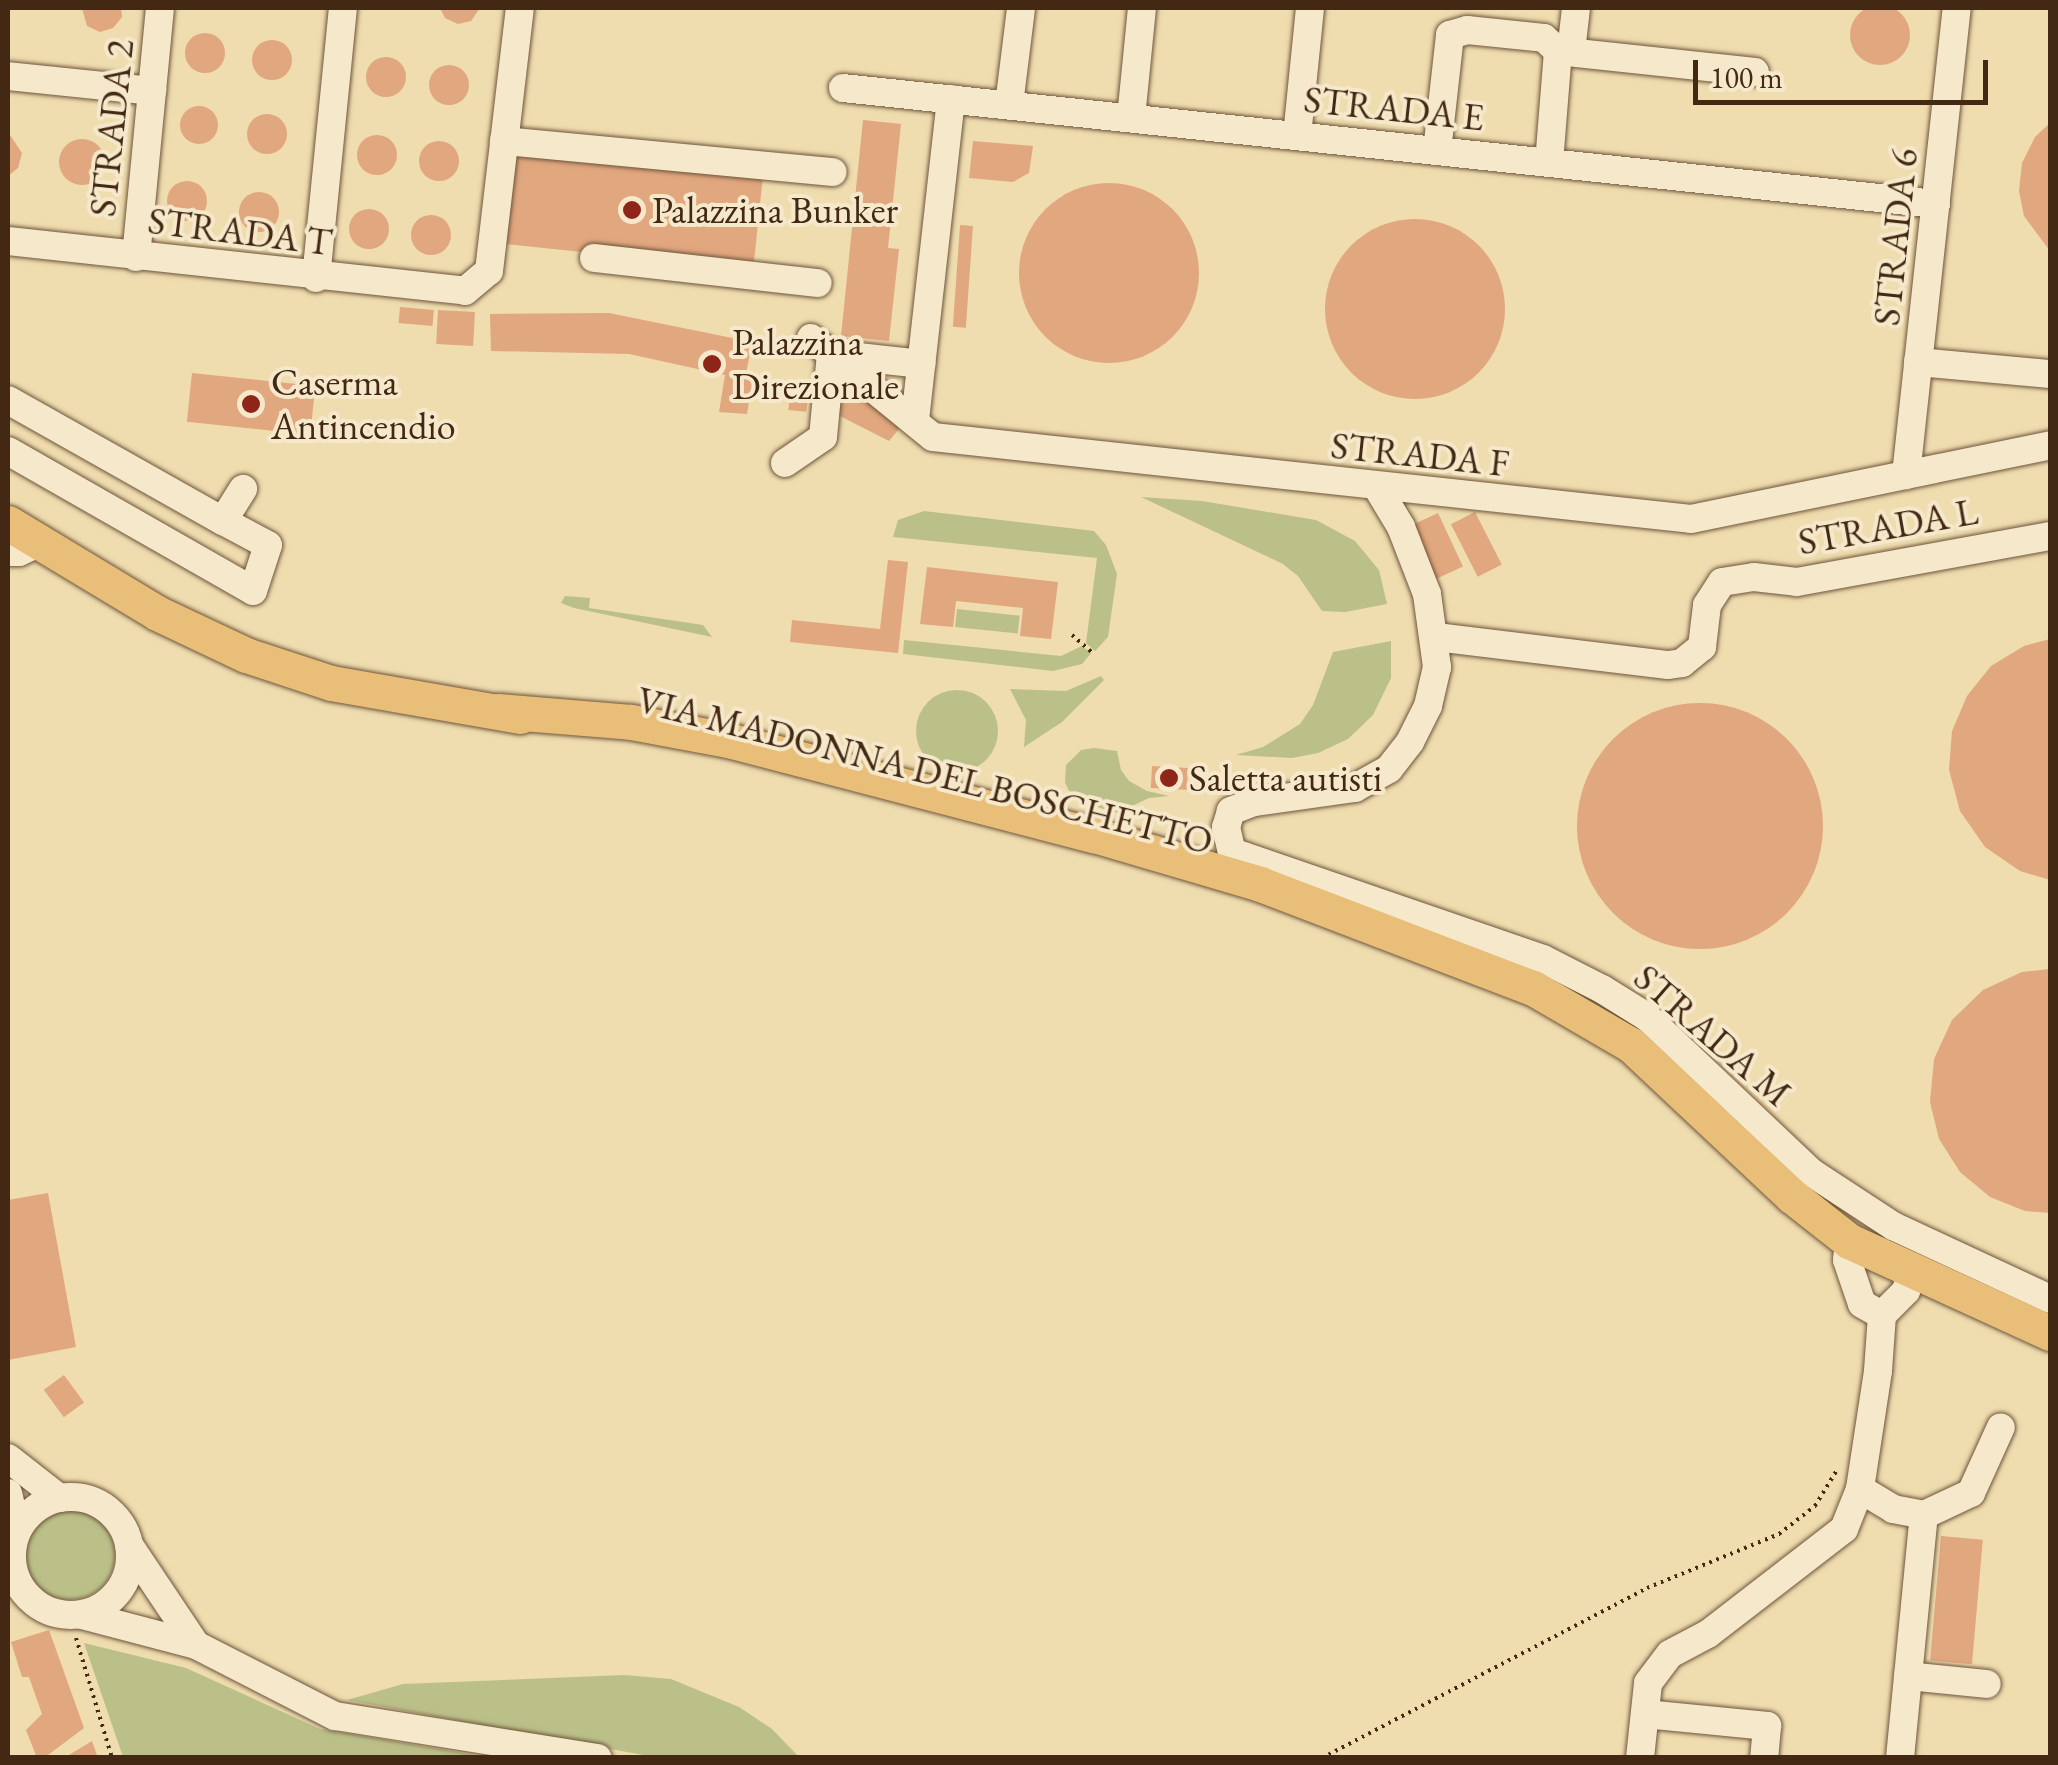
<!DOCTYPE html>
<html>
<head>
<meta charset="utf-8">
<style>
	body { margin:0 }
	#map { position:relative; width:2058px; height:1765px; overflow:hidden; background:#efdcaf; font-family:"EB Garamond",serif }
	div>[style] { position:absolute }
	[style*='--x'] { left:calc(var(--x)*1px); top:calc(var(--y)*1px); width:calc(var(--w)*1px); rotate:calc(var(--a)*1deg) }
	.green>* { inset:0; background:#bbc089; transform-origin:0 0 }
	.round { border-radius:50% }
	.building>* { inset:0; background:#e1a77f; transform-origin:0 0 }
	.path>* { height:4px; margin-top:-2px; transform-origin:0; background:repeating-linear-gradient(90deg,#432813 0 2.5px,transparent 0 7.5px) }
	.roads { filter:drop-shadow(0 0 2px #6e553a) drop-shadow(0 0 2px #6e553a) }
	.minor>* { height:28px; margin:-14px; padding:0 14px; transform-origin:14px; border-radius:14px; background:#f5e8cb }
	.minor>.ring { margin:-14px; padding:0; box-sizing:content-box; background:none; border:28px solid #f5e8cb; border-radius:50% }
	.major>* { height:35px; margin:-17.5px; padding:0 17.5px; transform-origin:17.5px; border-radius:17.5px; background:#e8be78 }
	.dots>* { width:28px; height:28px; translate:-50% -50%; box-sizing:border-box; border:5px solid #f5e8cb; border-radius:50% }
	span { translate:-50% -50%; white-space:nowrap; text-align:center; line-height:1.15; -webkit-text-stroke:8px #f5e8cb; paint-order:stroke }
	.street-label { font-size:38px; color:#432813 }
	.poi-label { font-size:38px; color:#432813 }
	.left { translate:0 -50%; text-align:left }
	.frame { position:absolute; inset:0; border:10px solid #432813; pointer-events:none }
	.scale { position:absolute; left:1693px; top:60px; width:295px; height:45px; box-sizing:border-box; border:5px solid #432813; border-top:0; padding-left:12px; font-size:30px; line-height:35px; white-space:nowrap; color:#432813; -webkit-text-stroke:8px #f5e8cb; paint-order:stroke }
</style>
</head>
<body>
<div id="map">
	<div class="green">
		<i style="clip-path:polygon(1141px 497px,1202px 501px,1316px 520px,1355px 541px,1379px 570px,1387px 604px,1345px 612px,1322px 611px,1298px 576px,1283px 564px)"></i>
		<i style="clip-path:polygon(924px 511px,1094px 531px,1106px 545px,1117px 574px,1108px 637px,1095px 651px,1086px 643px,1097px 558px,893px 537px,898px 520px)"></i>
		<i style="clip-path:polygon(565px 596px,590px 598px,589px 608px,703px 625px,712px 637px,574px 608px,561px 603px)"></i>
		<i style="left:957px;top:609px;width:63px;height:18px;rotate:6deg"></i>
		<i style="clip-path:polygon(904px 640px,1061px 656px,1082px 646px,1091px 653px,1082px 664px,1053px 671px,903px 654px)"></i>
		<i style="clip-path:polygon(1391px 641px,1391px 678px,1373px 715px,1348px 739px,1318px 753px,1292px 758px,1236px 755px,1263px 747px,1300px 724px,1313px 705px,1333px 652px)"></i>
		<i style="clip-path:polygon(1101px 676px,1104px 680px,1062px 722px,1024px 747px,1026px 720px,1010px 689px,1066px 691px)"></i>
		<i class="round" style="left:916px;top:690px;width:82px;height:82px"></i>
		<i style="clip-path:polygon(1094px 748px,1117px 751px,1121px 770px,1129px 781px,1147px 791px,1169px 796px,1149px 798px,1117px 813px,1074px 800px,1065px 783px,1066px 765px,1081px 750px)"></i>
		<i class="round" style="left:25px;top:1510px;width:90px;height:90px"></i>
		<i style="clip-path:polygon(84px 1643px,186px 1668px,320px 1729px,487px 1757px,123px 1757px)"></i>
		<i style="clip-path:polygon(624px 1675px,671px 1679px,739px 1707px,772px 1729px,799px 1757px,654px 1757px,347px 1700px,403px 1684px)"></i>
	</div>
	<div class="building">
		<i class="round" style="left:1850px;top:5px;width:60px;height:60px"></i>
		<i style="clip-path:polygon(82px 8px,121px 8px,122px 17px,113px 28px,100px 32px,87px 26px)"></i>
		<i style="clip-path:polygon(440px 8px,480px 8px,471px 21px,458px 24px,445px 18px)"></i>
		<i class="round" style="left:185px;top:33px;width:40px;height:40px"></i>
		<i class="round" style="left:252px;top:40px;width:40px;height:40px"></i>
		<i class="round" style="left:366px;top:57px;width:40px;height:40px"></i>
		<i class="round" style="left:429px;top:65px;width:40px;height:40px"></i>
		<i class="round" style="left:180px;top:106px;width:38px;height:38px"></i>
		<i class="round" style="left:247px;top:114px;width:40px;height:40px"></i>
		<i style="clip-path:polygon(863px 120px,901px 124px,888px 248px,899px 249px,889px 341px,841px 336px)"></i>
		<i style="clip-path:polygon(2050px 123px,2050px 251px,2024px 216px,2019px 191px,2022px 163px,2035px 137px)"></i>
		<i style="clip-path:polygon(8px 132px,22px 153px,18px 168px,8px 176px)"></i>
		<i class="round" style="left:357px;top:135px;width:40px;height:40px"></i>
		<i class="round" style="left:59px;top:139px;width:46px;height:46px"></i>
		<i style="clip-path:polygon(973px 141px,1033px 146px,1029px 173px,1013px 182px,969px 178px)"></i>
		<i class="round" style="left:419px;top:141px;width:40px;height:40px"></i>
		<i style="left:511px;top:153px;width:253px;height:91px;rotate:6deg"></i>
		<i class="round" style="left:167px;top:181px;width:40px;height:40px"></i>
		<i class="round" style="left:1019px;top:183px;width:180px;height:180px"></i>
		<i class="round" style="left:239px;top:192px;width:40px;height:40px"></i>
		<i class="round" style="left:349px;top:209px;width:40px;height:40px"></i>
		<i class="round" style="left:411px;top:215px;width:40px;height:40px"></i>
		<i class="round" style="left:1325px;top:219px;width:180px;height:180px"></i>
		<i style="left:960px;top:225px;width:13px;height:102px;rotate:4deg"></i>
		<i style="left:400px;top:307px;width:34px;height:16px;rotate:5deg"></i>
		<i style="left:438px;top:310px;width:37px;height:34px;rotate:3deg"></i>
		<i style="clip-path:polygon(609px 313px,752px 342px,745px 379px,753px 378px,747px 414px,719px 412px,725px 375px,629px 354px,491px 351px,490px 314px)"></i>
		<i style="left:192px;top:373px;width:124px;height:49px;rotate:6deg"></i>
		<i style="clip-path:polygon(842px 386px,857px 386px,903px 424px,889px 441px,838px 415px)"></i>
		<i style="left:790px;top:395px;width:18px;height:15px;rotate:6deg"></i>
		<i style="left:1475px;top:512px;width:59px;height:27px;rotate:63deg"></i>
		<i style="left:1438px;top:513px;width:59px;height:31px;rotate:65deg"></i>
		<i style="clip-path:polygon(888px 560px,908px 562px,898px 653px,790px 642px,792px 620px,880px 629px)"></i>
		<i style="clip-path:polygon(927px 567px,1058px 582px,1051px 639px,1020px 636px,1023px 608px,956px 601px,953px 627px,920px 624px)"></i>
		<i style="clip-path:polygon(2050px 639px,2050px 880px,2020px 871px,1985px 847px,1960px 811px,1949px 770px,1952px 731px,1967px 696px,1991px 666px,2024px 646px)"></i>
		<i class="round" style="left:1577px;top:703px;width:246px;height:246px"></i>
		<i style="left:1152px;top:766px;width:36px;height:22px;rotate:3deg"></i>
		<i style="clip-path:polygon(2050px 969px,2050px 1213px,2025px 1211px,1990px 1197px,1960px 1172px,1939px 1139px,1930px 1102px,1934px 1059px,1952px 1020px,1983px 990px,2022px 972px)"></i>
		<i style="clip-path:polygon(48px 1193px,76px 1347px,8px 1360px,8px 1200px)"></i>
		<i style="left:64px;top:1375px;width:34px;height:25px;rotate:54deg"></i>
		<i style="left:1941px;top:1536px;width:42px;height:125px;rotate:5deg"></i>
		<i style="clip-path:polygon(49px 1630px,84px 1728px,44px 1758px,37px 1758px,26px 1730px,42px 1714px,29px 1677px,22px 1677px,11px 1642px)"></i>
		<i style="clip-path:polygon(92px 1741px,98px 1758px,64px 1758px)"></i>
	</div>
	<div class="path">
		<i style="--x:1072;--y:635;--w:29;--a:41"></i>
		<i style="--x:76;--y:1638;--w:125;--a:73.3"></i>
		<i style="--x:1322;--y:1758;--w:367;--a:-27.6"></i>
		<i style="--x:1647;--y:1588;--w:143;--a:-22.2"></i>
		<i style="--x:1779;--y:1534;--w:46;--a:-37.9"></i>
		<i style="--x:1815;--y:1506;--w:42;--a:-58.6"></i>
	</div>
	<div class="roads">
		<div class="minor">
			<i style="--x:1558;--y:51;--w:198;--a:6.1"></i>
			<i style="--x:1571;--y:52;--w:44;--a:-83.5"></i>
			<i style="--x:8;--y:76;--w:145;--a:5.9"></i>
			<i style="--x:843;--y:88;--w:1099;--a:6.06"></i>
			<i style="--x:1009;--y:105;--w:98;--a:-82.9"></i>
			<i style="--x:1131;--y:118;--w:111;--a:-84.3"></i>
			<i style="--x:1297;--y:136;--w:129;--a:-84.2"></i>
			<i style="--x:504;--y:141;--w:330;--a:5.4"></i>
			<i style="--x:1437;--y:151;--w:117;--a:-83.6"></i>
			<i style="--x:1450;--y:35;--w:18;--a:-16"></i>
			<i style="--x:1467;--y:30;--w:77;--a:5.9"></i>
			<i style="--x:1544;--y:38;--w:19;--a:43"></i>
			<i style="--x:1558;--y:51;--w:112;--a:94.6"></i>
			<i style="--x:8;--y:241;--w:460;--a:6.2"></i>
			<i style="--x:465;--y:291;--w:31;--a:-40"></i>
			<i style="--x:489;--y:271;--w:265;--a:-83.3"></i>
			<i style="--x:136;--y:257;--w:250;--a:-84.5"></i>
			<i style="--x:594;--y:258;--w:225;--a:6.4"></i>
			<i style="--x:316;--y:278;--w:271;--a:-84.3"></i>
			<i style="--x:811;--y:338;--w:157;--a:39.1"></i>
			<i style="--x:933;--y:437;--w:762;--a:6.17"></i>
			<i style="--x:1691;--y:519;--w:367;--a:-11.6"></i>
			<i style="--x:1918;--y:362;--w:133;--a:5.2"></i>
			<i style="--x:8;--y:400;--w:247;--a:29.4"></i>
			<i style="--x:915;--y:420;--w:323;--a:-83.6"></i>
			<i style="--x:8;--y:451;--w:282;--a:29.7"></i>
			<i style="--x:253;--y:591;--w:48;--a:-71.9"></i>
			<i style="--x:268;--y:545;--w:51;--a:-151.9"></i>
			<i style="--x:223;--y:521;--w:38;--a:-58"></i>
			<i style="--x:785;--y:463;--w:46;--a:-34.4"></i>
			<i style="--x:823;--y:437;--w:83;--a:-84.5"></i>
			<i style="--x:831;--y:354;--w:91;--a:6.3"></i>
			<i style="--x:1906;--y:475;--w:470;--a:-83.8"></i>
			<i style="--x:1377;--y:487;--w:47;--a:59"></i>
			<i style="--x:1401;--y:527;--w:72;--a:68.8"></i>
			<i style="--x:1427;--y:594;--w:74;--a:82.2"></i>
			<i style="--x:1437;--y:667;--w:40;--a:103"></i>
			<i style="--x:1428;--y:706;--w:40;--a:116.6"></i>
			<i style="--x:1410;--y:742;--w:34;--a:128"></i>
			<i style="--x:1389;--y:769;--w:39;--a:151"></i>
			<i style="--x:1355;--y:788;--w:102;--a:172.1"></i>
			<i style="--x:1254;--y:802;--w:25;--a:159"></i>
			<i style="--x:1231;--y:811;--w:17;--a:107"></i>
			<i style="--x:1226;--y:827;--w:26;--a:77"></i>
			<i style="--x:1232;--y:852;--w:329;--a:19"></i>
			<i style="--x:1543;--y:959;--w:66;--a:27"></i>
			<i style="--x:1602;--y:989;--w:53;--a:31.9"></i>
			<i style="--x:1647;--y:1017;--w:227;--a:43.4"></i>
			<i style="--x:1812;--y:1173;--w:97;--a:33.2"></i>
			<i style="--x:1893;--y:1226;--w:173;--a:24.9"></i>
			<i style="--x:8;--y:552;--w:11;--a:0"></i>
			<i style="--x:19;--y:552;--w:23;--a:-25"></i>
			<i style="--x:1436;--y:637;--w:234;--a:6.9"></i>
			<i style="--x:1668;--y:665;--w:14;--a:-8"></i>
			<i style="--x:1682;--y:663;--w:26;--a:-39"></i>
			<i style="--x:1702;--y:647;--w:42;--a:-83.2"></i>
			<i style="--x:1707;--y:605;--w:27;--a:-57"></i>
			<i style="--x:1722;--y:582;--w:32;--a:-9"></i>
			<i style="--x:1754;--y:577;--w:43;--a:6.6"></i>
			<i style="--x:1797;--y:582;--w:257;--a:-10.3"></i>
			<i style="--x:1849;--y:1241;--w:19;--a:96"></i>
			<i style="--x:1847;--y:1260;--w:46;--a:71.2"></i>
			<i style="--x:1862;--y:1304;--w:23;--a:29"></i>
			<i style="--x:1882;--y:1315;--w:34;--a:-45"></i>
			<i style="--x:1906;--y:1291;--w:20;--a:-75"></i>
			<i style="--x:1882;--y:1315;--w:56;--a:94.1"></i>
			<i style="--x:1878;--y:1371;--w:119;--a:98.7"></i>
			<i style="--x:1860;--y:1489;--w:39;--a:31"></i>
			<i style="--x:1893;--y:1509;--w:32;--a:11"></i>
			<i style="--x:1924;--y:1515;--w:52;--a:-25.1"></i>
			<i style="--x:1971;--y:1493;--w:72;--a:-65.6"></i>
			<i style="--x:8;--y:1458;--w:65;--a:38.1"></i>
			<i style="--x:8;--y:1493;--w:39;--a:77"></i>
			<i class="ring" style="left:12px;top:1497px;width:90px;height:90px"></i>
			<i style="--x:129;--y:1545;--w:120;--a:56.2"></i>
			<i style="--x:82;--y:1615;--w:118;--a:14.7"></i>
			<i style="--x:196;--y:1645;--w:156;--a:27.1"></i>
			<i style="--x:335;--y:1716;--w:266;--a:9.1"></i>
			<i style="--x:1908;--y:1676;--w:79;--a:5.8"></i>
			<i style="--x:1645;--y:1714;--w:123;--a:5.6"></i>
			<i style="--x:1767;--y:1726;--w:32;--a:95"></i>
			<i style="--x:1640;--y:1758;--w:75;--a:-83.9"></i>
			<i style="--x:1648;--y:1683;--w:36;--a:-53"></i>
			<i style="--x:1670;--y:1654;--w:43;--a:-27.8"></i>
			<i style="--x:1708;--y:1634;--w:172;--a:-37.7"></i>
			<i style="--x:1844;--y:1529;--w:43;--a:-68.2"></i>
			<i style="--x:1900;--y:1758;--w:244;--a:-84.4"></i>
		</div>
		<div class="major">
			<i style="--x:8;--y:523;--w:174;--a:31.1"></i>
			<i style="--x:157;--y:613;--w:98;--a:25.3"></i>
			<i style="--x:246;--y:655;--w:89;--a:18.2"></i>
			<i style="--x:331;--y:683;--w:192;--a:9.9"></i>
			<i style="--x:498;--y:711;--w:133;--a:4.7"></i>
			<i style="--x:631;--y:722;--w:99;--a:10.5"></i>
			<i style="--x:728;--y:740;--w:378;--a:14.6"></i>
			<i style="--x:1094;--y:835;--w:173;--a:16.4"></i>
			<i style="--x:1260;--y:884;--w:292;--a:20.9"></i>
			<i style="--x:1533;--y:988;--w:113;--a:30.2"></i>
			<i style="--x:1631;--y:1045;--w:221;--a:43.2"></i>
			<i style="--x:1792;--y:1196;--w:73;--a:38.3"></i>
			<i style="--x:1849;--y:1241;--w:221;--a:24.6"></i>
		</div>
	</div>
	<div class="dots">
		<i style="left:632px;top:210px;background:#8f2418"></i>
		<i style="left:712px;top:364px;background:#8f2418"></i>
		<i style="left:251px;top:404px;background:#8f2418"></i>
		<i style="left:1169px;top:778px;background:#8f2418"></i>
	</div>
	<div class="street-label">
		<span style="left:1394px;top:108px;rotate:6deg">STRADA E</span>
		<span style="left:111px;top:128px;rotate:-84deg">STRADA 2</span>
		<span style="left:240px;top:231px;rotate:7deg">STRADA T</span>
		<span style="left:1895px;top:237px;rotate:-84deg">STRADA 6</span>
		<span style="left:1420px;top:454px;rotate:6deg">STRADA F</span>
		<span style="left:1888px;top:526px;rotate:-10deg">STRADA L</span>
		<span style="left:925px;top:770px;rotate:14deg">VIA MADONNA DEL BOSCHETTO</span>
		<span style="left:1713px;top:1035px;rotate:41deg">STRADA M</span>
	</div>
	<div class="poi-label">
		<span class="left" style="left:652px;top:210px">Palazzina Bunker</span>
		<span class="left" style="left:732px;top:364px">Palazzina<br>Direzionale</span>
		<span class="left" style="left:271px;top:404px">Caserma<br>Antincendio</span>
		<span class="left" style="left:1189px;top:778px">Saletta autisti</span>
	</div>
	<div class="frame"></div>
	<div class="scale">100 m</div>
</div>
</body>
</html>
